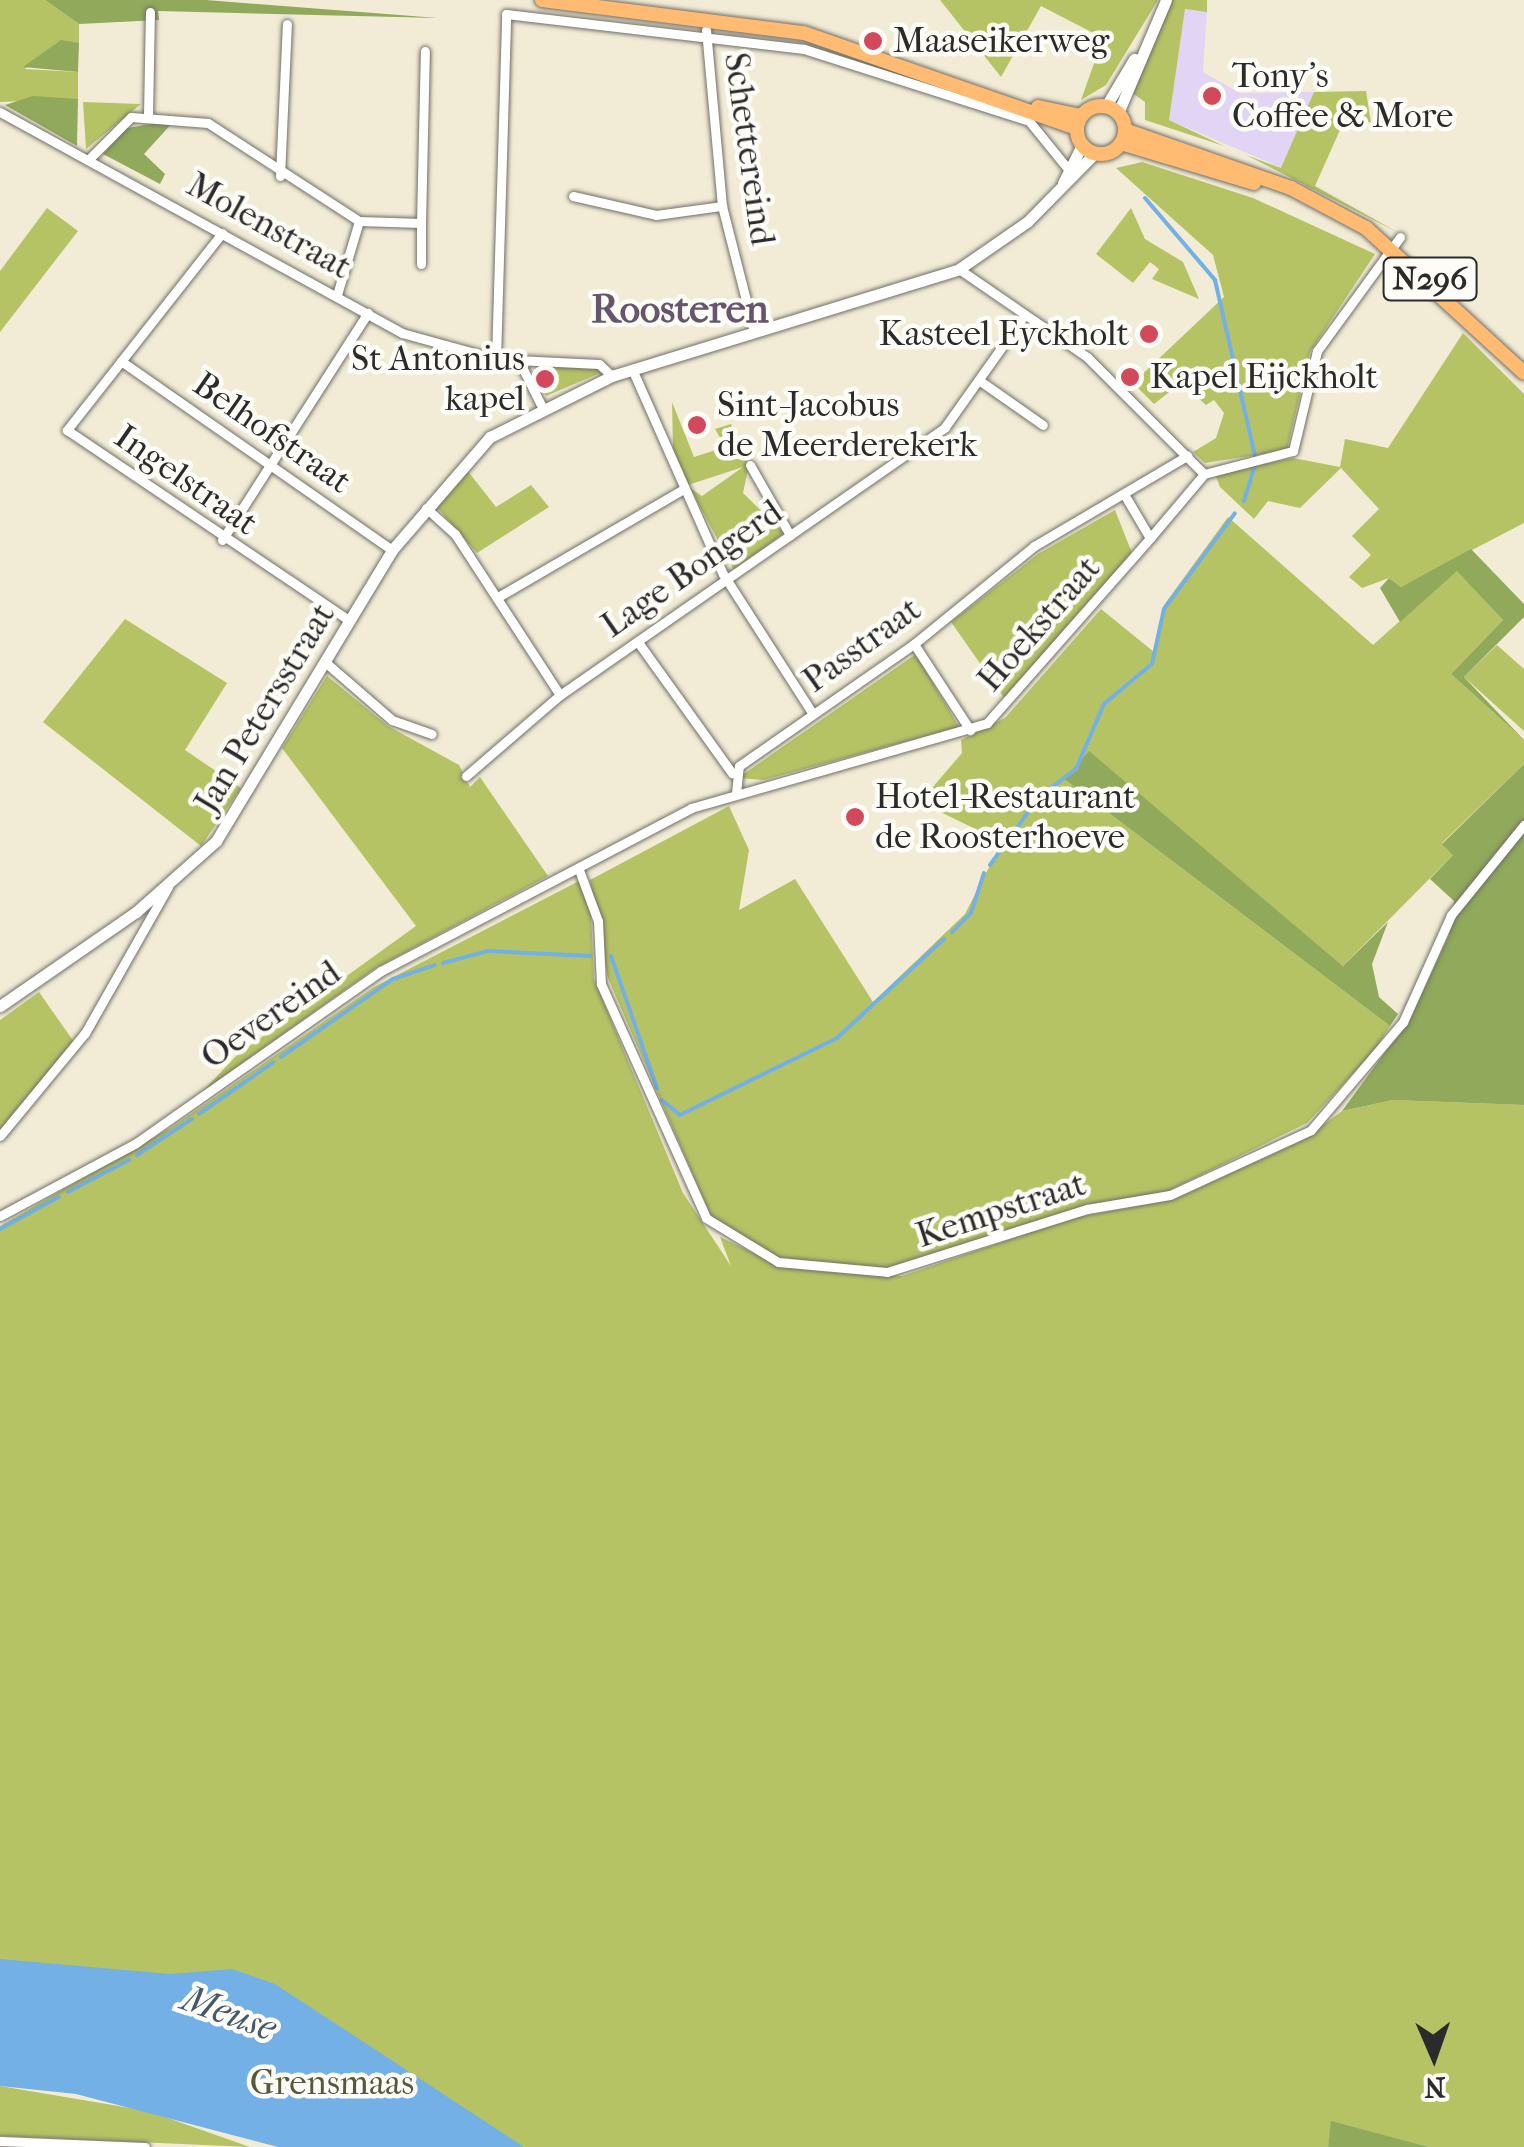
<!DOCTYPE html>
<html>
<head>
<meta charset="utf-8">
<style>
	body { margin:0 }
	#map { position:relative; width:1524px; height:2147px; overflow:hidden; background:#f2ecd6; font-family:"IM FELL French Canon",serif }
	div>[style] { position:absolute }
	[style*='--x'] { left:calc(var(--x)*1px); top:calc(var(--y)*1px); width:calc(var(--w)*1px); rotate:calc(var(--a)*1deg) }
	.built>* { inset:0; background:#e1d4f4 }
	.green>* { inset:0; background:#b6c365 }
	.forest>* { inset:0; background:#90a95a }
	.water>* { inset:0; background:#72b0e5 }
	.stream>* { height:4px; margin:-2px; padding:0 2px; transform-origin:2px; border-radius:2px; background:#72b0e5 }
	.roads { filter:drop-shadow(0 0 2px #716f67) drop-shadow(0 0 2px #716f67) }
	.minor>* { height:9px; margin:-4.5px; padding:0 4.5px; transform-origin:4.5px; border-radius:4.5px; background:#fff }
	.tertiary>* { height:11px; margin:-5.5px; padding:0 5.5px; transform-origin:5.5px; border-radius:5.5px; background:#fff }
	.primary>* { height:14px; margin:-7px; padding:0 7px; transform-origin:7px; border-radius:7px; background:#ffbb71 }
	.primary>.ring { margin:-7px; padding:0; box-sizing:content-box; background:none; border:14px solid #ffbb71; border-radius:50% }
	.dots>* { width:28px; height:28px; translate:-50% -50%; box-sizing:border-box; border:5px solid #fdfcf7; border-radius:50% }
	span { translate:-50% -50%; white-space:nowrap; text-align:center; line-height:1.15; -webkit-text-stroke:9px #fdfcf7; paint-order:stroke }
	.shield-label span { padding:2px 8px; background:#fdfcf7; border:2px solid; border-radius:8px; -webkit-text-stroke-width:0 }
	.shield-label { font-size:32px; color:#2b2b2b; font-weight:700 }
	.poi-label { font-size:35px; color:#2b2b2b }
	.left { translate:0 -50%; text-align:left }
	.right { translate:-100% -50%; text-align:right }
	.street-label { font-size:35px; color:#2b2b2b }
	.park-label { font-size:35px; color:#55593c }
	.water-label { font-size:38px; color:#445a6c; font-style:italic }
	.quarter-label { font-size:40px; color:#67556c; font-weight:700 }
	.north { position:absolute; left:1384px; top:2007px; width:100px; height:100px; -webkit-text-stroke:8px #fdfcf7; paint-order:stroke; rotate:178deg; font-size:28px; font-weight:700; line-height:40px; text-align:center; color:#2b2b2b }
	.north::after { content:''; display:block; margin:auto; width:35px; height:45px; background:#2b2b2b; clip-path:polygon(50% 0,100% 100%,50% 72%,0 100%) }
</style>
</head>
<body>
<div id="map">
	<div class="built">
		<i style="clip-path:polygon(1185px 9px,1207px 12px,1203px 72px,1240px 93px,1314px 92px,1282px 168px,1169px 120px)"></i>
	</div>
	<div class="green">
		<i style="clip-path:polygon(0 0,45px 0,79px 24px,79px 43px,54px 46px,25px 69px,78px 72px,78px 99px,0 102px)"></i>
		<i style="clip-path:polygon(940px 0,1158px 0,1106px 85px,1081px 100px,1103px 38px,1041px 6px,1001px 77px)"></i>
		<i style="clip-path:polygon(1172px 0,1207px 0,1207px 12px,1185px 9px,1169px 120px,1224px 146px,1145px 120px,1145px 102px,1131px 92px)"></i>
		<i style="clip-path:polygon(1366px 91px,1371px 123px,1348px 112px,1315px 186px,1399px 233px,1246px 155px,1281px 168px,1314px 92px)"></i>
		<i style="clip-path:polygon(83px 102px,141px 104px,86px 149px)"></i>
		<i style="clip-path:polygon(1142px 162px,1253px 198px,1375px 254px,1310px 352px,1287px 450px,1205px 463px,1193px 452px,1216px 438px,1224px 413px,1214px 400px,1206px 405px,1181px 383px,1154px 404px,1133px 383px,1224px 297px,1213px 255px,1116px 168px)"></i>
		<i style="clip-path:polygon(47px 208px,78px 231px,0 332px,0 271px)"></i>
		<i style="clip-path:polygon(1131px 208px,1145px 239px,1183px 262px,1199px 299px,1152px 279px,1159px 269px,1150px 262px,1133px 283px,1096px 254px)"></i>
		<i style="clip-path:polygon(1463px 333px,1524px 394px,1524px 523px,1401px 587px,1389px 578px,1362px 588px,1349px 577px,1371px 555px,1352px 536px,1379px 509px,1341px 468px,1300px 508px,1268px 501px,1254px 519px,1220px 487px,1215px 474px,1293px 458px,1340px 467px,1345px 439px,1388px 448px)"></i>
		<i style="clip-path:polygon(536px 365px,603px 367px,605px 371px,546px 396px,540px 384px,548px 375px,533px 376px)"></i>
		<i style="clip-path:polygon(672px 402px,694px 457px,725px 447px,715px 429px,731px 424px,749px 465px,743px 493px,784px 533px,734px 570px,690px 488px,702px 496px,743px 467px,688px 485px,673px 449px)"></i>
		<i style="clip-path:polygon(467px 470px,496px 507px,531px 485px,549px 507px,477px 553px,437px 507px)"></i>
		<i style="clip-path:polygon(1115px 510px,1132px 553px,1005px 699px,951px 622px,1038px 554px)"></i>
		<i style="clip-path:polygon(1228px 517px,1373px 645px,1457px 570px,1503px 620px,1451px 674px,1524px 740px,1524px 764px,1442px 843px,1454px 854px,1343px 966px,1089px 752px,1064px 779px,1390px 1026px,1374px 1051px,1307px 1123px,1162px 1194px,1091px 1205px,887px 1269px,773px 1257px,713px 1221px,608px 978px,590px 880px,729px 806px,749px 850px,739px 910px,795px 879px,873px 1002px,965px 914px,1002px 842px,920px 802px,962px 753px,961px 740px,1005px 718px,1101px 609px,1154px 652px,1164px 605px)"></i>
		<i style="clip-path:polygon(125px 619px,227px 683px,185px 750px,241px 788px,201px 846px,43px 722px)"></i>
		<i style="clip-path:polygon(1497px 645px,1524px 669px,1524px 731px,1464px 677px)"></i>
		<i style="clip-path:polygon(916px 654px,959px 727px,764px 780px,738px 778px)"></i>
		<i style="clip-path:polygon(327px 676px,388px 726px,459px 765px,470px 787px,480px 777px,548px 876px,374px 969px,202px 1092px,237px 1055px,416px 926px,282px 748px)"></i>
		<i style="clip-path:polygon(579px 881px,591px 915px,594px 979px,683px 1193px,731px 1266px,720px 1237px,781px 1266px,902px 1276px,1073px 1218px,1175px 1199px,1303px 1140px,1342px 1111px,1393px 1100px,1524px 1105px,1524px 2147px,1429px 2147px,1332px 2122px,1328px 2147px,524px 2147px,0 2011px,0 1226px,172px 1127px,374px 987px)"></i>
		<i style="clip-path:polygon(39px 992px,74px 1042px,0 1130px,0 1020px)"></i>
		<i style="clip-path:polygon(0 2086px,148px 2111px,250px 2147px,0 2136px)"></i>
	</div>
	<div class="forest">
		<i style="clip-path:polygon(45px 0,206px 0,438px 18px,158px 11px,159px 20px,79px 24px)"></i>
		<i style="clip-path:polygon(61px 40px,79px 43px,78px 72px,23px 67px)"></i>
		<i style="clip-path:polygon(33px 96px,78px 99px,77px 146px,5px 105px)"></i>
		<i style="clip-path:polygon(175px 120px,144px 154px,165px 174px,160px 184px,103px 154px,127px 128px)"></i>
		<i style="clip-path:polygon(1471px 549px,1524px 604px,1524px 617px,1464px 677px,1524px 740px,1451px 674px,1503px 620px,1457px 571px,1400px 622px,1380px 588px,1389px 578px,1401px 587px)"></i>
		<i style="clip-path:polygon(1089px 751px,1343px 966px,1388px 922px,1372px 964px,1379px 997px,1398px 1014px,1390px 1026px,1064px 779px)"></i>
		<i style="clip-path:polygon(1524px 764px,1524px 1105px,1393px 1100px,1342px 1111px,1411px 1017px,1449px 935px,1454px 901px,1430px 879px,1453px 855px,1442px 844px)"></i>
		<i style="clip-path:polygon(1331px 2121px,1429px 2147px,1328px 2147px)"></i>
	</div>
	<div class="water">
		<i style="clip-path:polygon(0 1959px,170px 1974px,232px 1969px,275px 1984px,524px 2147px,278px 2147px,76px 2094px,0 2086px)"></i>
	</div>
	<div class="stream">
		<i style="--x:1145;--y:198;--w:108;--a:49.5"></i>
		<i style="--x:1215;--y:280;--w:180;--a:77.2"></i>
		<i style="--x:1244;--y:501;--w:37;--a:-73"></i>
		<i style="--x:1040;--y:796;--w:45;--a:-36.9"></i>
		<i style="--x:1076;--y:769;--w:71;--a:-66.7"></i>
		<i style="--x:1104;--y:704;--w:62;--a:-39.8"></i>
		<i style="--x:1152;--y:664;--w:56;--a:-77.7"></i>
		<i style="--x:1164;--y:609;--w:119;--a:-53.5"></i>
		<i style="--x:990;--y:865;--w:75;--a:-54.2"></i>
		<i style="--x:952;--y:932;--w:27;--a:-45"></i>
		<i style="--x:971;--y:913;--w:42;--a:-72"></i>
		<i style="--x:611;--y:956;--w:140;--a:70.8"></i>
		<i style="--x:443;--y:963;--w:47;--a:-14.9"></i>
		<i style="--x:488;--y:951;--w:102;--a:2.8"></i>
		<i style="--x:281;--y:1057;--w:136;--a:-34.9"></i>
		<i style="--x:393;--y:979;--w:44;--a:-18.4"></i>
		<i style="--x:662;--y:1100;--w:23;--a:40"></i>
		<i style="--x:680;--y:1115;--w:175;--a:-26.1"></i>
		<i style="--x:837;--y:1038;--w:146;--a:-42.8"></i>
		<i style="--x:199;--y:1114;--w:91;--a:-34.7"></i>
		<i style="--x:137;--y:1155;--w:66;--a:-33.2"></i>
		<i style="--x:68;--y:1192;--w:69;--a:-27.7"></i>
		<i style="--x:0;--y:1229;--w:67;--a:-28.5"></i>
	</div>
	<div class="roads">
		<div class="minor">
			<i style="--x:706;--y:30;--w:177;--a:84.8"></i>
			<i style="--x:722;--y:206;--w:130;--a:75.7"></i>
			<i style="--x:0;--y:112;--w:459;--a:28.8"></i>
			<i style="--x:402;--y:333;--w:98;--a:15.5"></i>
			<i style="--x:496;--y:359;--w:103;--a:2.8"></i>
			<i style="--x:599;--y:364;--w:18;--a:43"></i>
			<i style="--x:148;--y:115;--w:103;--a:-88.9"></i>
			<i style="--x:89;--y:159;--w:59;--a:-45"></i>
			<i style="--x:131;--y:117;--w:77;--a:4.5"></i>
			<i style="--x:208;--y:123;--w:180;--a:33"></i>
			<i style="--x:359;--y:221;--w:77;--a:106.6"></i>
			<i style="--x:280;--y:176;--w:152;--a:-87.4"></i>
			<i style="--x:573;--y:196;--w:85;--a:12.9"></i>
			<i style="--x:656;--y:215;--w:67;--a:-7.8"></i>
			<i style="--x:359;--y:221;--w:62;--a:1.8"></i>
			<i style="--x:421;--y:223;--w:172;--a:-88.7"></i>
			<i style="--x:222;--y:233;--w:251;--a:128.2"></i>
			<i style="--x:67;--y:430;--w:341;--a:34"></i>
			<i style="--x:421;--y:264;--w:41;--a:-90"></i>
			<i style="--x:959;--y:269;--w:155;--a:34.5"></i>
			<i style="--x:1087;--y:357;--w:165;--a:45"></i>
			<i style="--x:496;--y:359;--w:345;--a:-88.3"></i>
			<i style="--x:506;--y:14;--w:300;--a:6.7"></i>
			<i style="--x:804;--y:49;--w:236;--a:17.7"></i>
			<i style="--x:1029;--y:121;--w:68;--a:50.9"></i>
			<i style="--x:121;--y:361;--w:330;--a:34.9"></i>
			<i style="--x:519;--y:361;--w:49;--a:63.4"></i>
			<i style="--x:632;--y:369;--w:224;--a:66.1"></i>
			<i style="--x:723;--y:574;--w:166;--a:57.3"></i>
			<i style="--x:983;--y:383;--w:73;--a:35"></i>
			<i style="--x:750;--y:465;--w:81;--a:60.3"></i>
			<i style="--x:426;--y:508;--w:39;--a:42"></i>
			<i style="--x:455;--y:534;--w:192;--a:56.9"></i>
			<i style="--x:1150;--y:538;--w:84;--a:-49.8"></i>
			<i style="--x:1204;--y:474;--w:92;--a:-14.5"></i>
			<i style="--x:1293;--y:451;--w:103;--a:-76.5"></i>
			<i style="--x:1317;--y:351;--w:141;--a:-53.9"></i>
			<i style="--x:222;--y:540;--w:270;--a:-57.3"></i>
			<i style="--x:498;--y:597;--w:213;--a:-30.2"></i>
			<i style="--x:914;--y:644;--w:103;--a:56.9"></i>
			<i style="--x:640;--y:645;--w:158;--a:54.3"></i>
			<i style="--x:325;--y:662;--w:89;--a:40.9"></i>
			<i style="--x:392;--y:720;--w:42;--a:19.3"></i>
			<i style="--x:466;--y:776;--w:124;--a:-40.8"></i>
			<i style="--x:560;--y:695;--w:469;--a:-34.8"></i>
			<i style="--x:945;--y:427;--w:136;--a:-54.6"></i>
			<i style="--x:736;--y:793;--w:27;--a:-84"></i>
			<i style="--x:739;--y:766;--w:213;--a:-34.9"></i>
			<i style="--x:914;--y:644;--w:155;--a:-39.2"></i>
			<i style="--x:1034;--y:546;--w:178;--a:-30.5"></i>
			<i style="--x:579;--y:870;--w:54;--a:69.6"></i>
			<i style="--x:598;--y:921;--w:63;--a:87.3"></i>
			<i style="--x:601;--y:984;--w:256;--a:65.8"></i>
			<i style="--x:706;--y:1218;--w:84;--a:31.4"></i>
			<i style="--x:778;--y:1262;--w:109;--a:5.2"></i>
			<i style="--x:887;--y:1272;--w:210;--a:-17.5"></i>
			<i style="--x:1087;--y:1209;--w:84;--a:-9.6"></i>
			<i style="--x:1170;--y:1195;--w:155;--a:-24.7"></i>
			<i style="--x:1311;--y:1130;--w:142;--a:-49.6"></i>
			<i style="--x:1403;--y:1022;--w:117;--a:-65.8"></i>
			<i style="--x:1451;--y:915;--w:116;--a:-51"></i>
			<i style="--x:0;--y:1136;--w:134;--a:-50.5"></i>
			<i style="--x:85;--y:1033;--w:168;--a:-60.4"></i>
			<i style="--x:0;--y:1216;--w:154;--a:-28.2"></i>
			<i style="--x:136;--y:1143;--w:299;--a:-35.1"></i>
			<i style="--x:381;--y:971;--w:350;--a:-27.7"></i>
			<i style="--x:691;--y:808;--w:308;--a:-16"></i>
			<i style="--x:987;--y:723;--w:247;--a:-48.6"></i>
			<i style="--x:1150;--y:538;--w:51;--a:-120.6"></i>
			<i style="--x:0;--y:2141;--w:145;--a:2.4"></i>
		</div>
		<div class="tertiary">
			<i style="--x:1106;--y:106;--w:55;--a:-59.2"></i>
			<i style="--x:1118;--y:113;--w:123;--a:-67"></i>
			<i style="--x:1063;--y:183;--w:42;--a:-63.4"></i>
			<i style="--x:0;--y:1006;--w:165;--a:-34.7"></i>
			<i style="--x:136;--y:912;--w:107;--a:-41.6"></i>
			<i style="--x:216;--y:841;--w:340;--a:-58.8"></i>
			<i style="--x:392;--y:550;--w:150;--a:-49.1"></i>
			<i style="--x:490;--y:437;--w:136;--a:-26.6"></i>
			<i style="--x:612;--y:376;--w:363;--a:-17.1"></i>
			<i style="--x:959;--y:269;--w:83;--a:-34.7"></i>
			<i style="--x:1027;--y:222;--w:97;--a:-45.4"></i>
		</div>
		<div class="primary">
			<i style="--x:542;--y:0;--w:264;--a:7.2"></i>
			<i style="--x:804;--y:33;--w:289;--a:19.2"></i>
			<i class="ring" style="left:1077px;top:106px;width:34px;height:34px"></i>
			<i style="--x:1038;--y:107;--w:44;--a:11.8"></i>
			<i style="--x:1125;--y:130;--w:176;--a:19.3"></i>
			<i style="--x:1291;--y:188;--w:85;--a:28.1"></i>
			<i style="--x:1366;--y:228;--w:214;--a:42.5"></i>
			<i style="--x:1121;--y:143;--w:139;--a:16.7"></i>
		</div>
	</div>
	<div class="dots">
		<i style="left:873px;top:41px;background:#d1495b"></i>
		<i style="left:1212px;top:96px;background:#d1495b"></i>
		<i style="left:1149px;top:334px;background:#d1495b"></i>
		<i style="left:1130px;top:377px;background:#d1495b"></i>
		<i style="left:545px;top:379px;background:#d1495b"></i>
		<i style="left:697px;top:425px;background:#d1495b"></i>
		<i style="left:855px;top:817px;background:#d1495b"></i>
	</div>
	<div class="shield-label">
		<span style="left:1430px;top:279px">N296</span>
	</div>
	<div class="poi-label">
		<span class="left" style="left:893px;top:41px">Maaseikerweg</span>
		<span class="left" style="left:1232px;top:96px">Tony's<br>Coffee &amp; More</span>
		<span class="right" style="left:1129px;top:334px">Kasteel Eyckholt</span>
		<span class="right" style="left:525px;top:379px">St Antonius<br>kapel</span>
		<span class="left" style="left:1150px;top:377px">Kapel Eijckholt</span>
		<span class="left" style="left:717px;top:425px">Sint-Jacobus<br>de Meerderekerk</span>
		<span class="left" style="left:875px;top:817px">Hotel-Restaurant<br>de Roosterhoeve</span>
	</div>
	<div class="street-label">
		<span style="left:749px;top:149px;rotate:82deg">Schettereind</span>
		<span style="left:269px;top:226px;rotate:29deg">Molenstraat</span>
		<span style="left:272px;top:433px;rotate:35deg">Belhofstraat</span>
		<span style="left:186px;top:480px;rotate:35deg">Ingelstraat</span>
		<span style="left:692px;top:569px;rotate:-35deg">Lage Bongerd</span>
		<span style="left:1039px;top:624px;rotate:-49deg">Hoekstraat</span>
		<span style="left:862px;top:645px;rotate:-36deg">Passtraat</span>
		<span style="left:265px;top:708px;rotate:-59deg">Jan Petersstraat</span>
		<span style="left:271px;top:1015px;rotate:-35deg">Oevereind</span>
		<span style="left:1001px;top:1210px;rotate:-18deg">Kempstraat</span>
	</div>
	<div class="park-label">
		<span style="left:332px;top:2083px">Grensmaas</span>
	</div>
	<div class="water-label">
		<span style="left:229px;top:2013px;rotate:20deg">Meuse</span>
	</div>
	<div class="quarter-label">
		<span style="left:680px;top:309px">Roosteren</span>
	</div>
	<div class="north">N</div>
</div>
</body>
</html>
